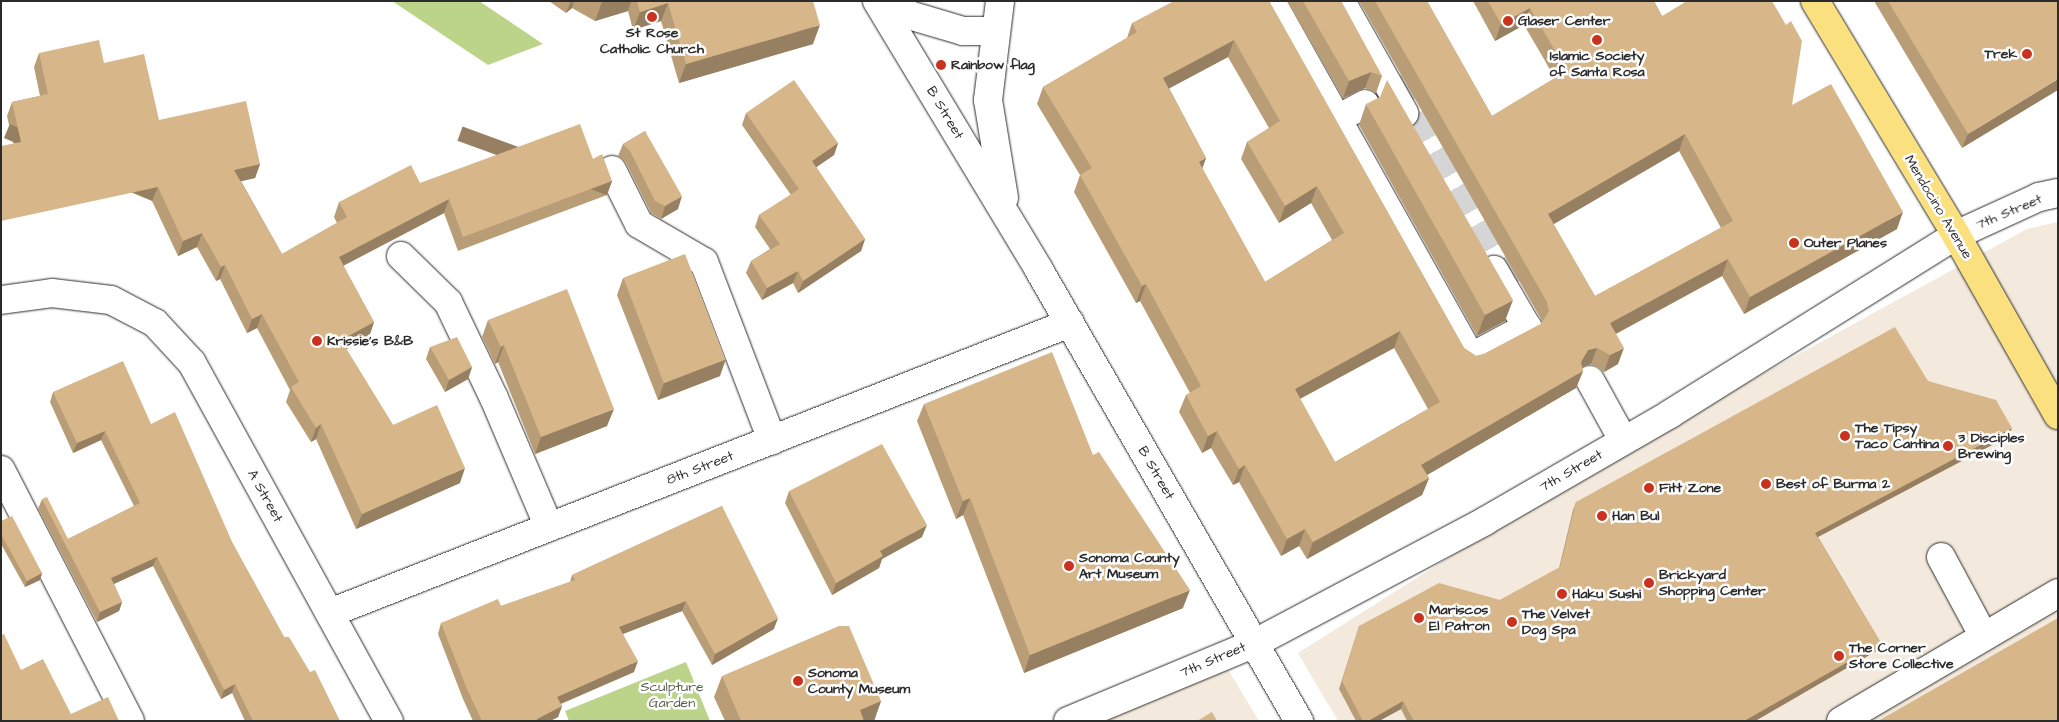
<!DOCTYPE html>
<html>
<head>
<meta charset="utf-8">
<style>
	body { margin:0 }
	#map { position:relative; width:2059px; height:722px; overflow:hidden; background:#fff; font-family:"Architects Daughter",sans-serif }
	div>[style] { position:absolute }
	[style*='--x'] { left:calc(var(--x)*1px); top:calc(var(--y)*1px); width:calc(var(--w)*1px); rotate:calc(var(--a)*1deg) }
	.built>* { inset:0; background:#f3e9dc }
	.green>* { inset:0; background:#bcd38a }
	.minor-tunnel>* { height:28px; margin-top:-14px; transform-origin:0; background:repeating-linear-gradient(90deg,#d5d5d5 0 28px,transparent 0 42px) }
	.roads { filter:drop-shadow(0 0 1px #2b2b2b) drop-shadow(0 0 1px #2b2b2b) }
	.minor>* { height:28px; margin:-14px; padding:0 14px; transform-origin:14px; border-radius:14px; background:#fff }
	.major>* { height:28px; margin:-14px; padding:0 14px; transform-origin:14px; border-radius:14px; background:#fbe080 }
	.wall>* { inset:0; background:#b99d77 }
	.shaded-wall>* { inset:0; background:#968061; transform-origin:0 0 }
	.building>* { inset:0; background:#d7b78a; transform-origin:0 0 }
	.dots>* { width:14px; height:14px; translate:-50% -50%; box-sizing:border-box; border:2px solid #fff; border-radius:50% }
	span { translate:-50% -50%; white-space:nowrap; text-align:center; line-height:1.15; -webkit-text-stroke:5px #fff; paint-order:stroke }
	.poi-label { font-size:14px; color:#2b2b2b; font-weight:700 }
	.left { translate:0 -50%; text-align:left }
	.right { translate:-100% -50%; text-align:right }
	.street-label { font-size:14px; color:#2b2b2b }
	.park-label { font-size:14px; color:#565d48 }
	.frame { position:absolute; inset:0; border:2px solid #2b2b2b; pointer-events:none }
</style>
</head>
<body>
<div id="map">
	<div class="built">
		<i style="clip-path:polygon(2058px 222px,2058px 721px,1338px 721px,1298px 653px,1518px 514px,1717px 399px,2027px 229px)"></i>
		<i style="clip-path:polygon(1226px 666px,1259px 721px,1099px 721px)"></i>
	</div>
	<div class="green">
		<i style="clip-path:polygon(392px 1px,479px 1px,543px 44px,488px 65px)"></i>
		<i style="clip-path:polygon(686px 662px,710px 721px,569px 721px,565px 711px)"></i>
	</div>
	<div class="minor-tunnel">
		<i style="--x:1398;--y:76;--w:252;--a:60.3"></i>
	</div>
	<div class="roads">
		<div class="minor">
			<i style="--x:877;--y:1;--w:314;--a:58.9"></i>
			<i style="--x:1039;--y:270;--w:521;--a:60.04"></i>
			<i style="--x:883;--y:1;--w:30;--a:28"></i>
			<i style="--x:909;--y:15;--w:56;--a:16.5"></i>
			<i style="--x:963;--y:31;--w:33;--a:0"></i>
			<i style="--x:1000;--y:1;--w:100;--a:96.9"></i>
			<i style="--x:988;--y:100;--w:99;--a:80.7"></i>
			<i style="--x:1271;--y:1;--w:408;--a:60.7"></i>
			<i style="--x:1471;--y:357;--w:64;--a:-28.2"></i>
			<i style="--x:1527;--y:327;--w:66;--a:-120.1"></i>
			<i style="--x:1341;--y:1;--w:129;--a:60.6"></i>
			<i style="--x:1335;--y:120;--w:34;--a:-28"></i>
			<i style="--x:612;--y:170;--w:60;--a:63.4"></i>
			<i style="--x:639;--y:224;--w:75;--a:30.3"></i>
			<i style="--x:704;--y:262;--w:191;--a:69.1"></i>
			<i style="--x:401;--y:256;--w:66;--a:44.4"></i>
			<i style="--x:448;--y:302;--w:106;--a:64.4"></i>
			<i style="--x:494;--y:398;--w:140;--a:66.9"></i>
			<i style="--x:1;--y:300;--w:51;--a:-7.8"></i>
			<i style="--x:52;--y:293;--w:59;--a:6.8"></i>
			<i style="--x:111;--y:300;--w:50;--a:27.6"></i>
			<i style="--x:155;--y:323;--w:54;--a:47.2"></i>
			<i style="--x:192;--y:363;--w:409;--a:61.2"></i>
			<i style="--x:1590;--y:380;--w:68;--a:61.2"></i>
			<i style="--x:1;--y:470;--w:282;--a:62.8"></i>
			<i style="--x:1941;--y:557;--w:89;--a:61.7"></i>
			<i style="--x:330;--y:613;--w:795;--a:-21.4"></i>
			<i style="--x:1068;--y:721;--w:203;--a:-22.6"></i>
			<i style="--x:1255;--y:643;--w:260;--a:-27.9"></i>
			<i style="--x:1485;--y:521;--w:214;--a:-30"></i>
			<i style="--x:1670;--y:414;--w:337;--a:-32"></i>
			<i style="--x:1956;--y:235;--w:91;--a:-24.6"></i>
			<i style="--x:2039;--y:197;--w:19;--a:-12"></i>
			<i style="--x:1841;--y:721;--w:252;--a:-30.5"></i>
		</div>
		<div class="major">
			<i style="--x:1815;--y:1;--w:273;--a:58.9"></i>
			<i style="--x:1956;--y:235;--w:207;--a:60.5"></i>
		</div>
	</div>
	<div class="wall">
		<i style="clip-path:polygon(549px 1px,813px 1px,813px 44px,679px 83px,661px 21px,633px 30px,628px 11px,595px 21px,572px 8px,566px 13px)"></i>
		<i style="clip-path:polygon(evenodd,1269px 1px,1464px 348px,1476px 356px,1484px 354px,1541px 324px,1541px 319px,1359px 1px,1427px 1px,1492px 116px,1555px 78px,1524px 25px,1495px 41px,1473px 1px,1654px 1px,1662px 16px,1792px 105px,1897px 229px,1744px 314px,1722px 276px,1616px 334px,1618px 364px,1604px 372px,1591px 364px,1582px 367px,1583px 371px,1576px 388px,1427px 475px,1429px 478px,1422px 495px,1307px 559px,1299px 546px,1281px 556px,1239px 482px,1233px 485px,1211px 448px,1202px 453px,1179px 412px,1186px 395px,1190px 393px,1140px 301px,1136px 303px,1074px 192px,1080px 175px,1037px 104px,1043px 87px,1127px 38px,1132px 23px,1269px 1px,1228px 57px,1269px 128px,1247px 142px,1241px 159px,1279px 223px,1311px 203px,1332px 240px,1265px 282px,1202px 168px,1206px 158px,1169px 88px,1228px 57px,1269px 1px,1679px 151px,1721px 228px,1595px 296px,1553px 224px,1679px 151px,1269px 1px,1394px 348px,1428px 409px,1335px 462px,1300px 399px,1394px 348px)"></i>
		<i style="clip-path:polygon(1287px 1px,1341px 1px,1382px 76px,1376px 93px,1365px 88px,1343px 98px)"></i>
		<i style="clip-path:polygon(1874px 1px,2058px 1px,1962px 148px)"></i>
		<i style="clip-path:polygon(39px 53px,104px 63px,159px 120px,260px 164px,255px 178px,241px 181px,282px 254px,337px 223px,334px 217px,339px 202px,420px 183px,593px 159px,612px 181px,607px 195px,458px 251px,444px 213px,343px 266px,374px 322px,369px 337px,346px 349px,393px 425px,460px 483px,356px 529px,316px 439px,311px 442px,286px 402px,290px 390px,257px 328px,247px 333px,220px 279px,216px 281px,197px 247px,178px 256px,152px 201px,13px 143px,7px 116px,12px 102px,40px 96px,34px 67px)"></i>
		<i style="clip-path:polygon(1366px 104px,1505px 321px,1477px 336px,1359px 125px)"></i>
		<i style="clip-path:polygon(746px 113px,838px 143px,834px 155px,816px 167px,865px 239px,861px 251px,798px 293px,793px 283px,762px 300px,746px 273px,751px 261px,770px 249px,755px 227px,759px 215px,791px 195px,742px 125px)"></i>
		<i style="clip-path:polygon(645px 131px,678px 209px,661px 219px,651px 213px,626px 163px,618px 156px,623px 144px)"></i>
		<i style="clip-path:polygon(623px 278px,720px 376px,658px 400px,617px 295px)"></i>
		<i style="clip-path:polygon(488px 320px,607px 426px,535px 454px,498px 362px,495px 364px,482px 337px)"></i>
		<i style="clip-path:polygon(430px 347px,472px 367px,468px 379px,445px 392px,426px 359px)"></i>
		<i style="clip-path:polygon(1928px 381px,2009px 436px,1818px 537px,1881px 643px,1878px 650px,1755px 721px,1407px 721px,1401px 709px,1379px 721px,1356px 721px,1339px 689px,1359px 626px,1500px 600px,1559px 568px,1573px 510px,1576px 502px)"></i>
		<i style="clip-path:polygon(53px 392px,151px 424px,233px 544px,284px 637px,340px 721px,245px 721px,232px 693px,221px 699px,153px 566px,114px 584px,122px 602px,119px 611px,97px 622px,38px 509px,42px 499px,68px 539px,134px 506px,101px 440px,73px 453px,50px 402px)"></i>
		<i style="clip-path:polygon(924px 404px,1093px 455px,1183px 608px,1024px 673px,963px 515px,956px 519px,917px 421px)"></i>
		<i style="clip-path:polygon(789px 491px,922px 537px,882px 559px,879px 568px,832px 595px,785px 503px)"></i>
		<i style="clip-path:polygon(722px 506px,774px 629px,712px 665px,682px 611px,623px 634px,634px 672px,561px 704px,562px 706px,558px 717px,550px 721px,473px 721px,463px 699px,438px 634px,441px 623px,501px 606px,570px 582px,572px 575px)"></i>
		<i style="clip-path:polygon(1px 521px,42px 573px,40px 580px,25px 587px,1px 544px)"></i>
		<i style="clip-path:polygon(722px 676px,881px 701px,874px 721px,725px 721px,714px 697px)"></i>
	</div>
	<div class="shaded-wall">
		<i style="clip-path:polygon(571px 1px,574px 1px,572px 8px,566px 13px)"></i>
		<i style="clip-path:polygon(606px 1px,631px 1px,628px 11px,595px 21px,602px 2px)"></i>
		<i style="clip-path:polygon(668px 3px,661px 21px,633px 30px,640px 12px)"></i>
		<i style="clip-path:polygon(1530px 8px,1524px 25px,1495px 41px,1501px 24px)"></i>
		<i style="clip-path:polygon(820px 25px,813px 44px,679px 83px,686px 64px)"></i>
		<i style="clip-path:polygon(1234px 40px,1228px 57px,1157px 95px,1163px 78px)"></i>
		<i style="clip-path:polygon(1371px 72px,1365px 88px,1343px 98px,1349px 81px)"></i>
		<i style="clip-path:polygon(2058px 79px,2058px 90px,1962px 148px,1968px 134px)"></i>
		<i style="clip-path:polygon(1685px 134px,1679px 151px,1542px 231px,1548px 214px)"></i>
		<i style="clip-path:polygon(838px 143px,834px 155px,808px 173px,812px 161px)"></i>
		<i style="clip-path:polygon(1206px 158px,1200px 175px,1199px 162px)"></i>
		<i style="clip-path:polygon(260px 164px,255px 178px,229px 184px,234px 170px)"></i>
		<i style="left:612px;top:181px;width:15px;height:159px;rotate:110deg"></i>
		<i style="clip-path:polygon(1317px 186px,1311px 203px,1279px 223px,1285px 206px)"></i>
		<i style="left:158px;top:187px;width:15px;height:161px;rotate:113deg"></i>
		<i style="clip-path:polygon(682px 196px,678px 209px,661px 219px,665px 206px)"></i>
		<i style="clip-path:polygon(449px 199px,444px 213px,333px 271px,339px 257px)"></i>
		<i style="clip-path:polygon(1903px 212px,1897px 229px,1744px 314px,1750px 297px)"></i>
		<i style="clip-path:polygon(202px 233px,197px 247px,178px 256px,183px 241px)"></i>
		<i style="clip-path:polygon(865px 239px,861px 251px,798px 293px,803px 281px)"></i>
		<i style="clip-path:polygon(1728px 259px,1722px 276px,1604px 340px,1610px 323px)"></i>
		<i style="clip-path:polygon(225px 265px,220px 279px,216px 281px,221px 267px)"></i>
		<i style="clip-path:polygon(798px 271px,793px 283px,762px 300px,767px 288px)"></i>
		<i style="clip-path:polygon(1146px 284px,1140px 301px,1136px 303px,1142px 286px)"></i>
		<i style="clip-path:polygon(1513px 300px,1505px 321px,1477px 336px,1485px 315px)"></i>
		<i style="clip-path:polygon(262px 314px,257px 328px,247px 333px,252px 319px)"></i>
		<i style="clip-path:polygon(374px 322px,369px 337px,336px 355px,341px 340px)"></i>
		<i style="clip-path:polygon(1400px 331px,1394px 348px,1288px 405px,1295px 389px)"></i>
		<i style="clip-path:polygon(504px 345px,498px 362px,495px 364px,501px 347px)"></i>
		<i style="clip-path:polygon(1597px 348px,1591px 364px,1582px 367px,1578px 374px,1583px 371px,1576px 388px,1415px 482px,1421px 465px,1581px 362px,1588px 350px)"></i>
		<i style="clip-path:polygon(1624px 348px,1618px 364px,1604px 372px,1610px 355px)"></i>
		<i style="clip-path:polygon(726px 359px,720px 376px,658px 400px,664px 383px)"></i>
		<i style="clip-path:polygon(472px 367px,468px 379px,445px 392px,449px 380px)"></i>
		<i style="clip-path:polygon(614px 409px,607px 426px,535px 454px,541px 437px)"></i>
		<i style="clip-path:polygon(321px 424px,316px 439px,311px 442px,316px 428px)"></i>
		<i style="clip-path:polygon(2012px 428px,2009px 436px,1812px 540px,1815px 533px)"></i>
		<i style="clip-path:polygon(105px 431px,101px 440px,73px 453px,77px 443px)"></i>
		<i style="clip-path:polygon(1217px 431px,1211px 448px,1202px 453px,1208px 436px)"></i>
		<i style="clip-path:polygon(1245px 465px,1239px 482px,1233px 485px,1239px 469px)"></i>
		<i style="clip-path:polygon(465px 468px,460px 483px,356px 529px,362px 514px)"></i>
		<i style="clip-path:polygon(1429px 478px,1422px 495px,1307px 559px,1313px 542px)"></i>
		<i style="clip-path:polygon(970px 498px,963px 515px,956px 519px,963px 501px)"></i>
		<i style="clip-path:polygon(927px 525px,922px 537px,882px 559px,879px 568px,832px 595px,836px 583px,880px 551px)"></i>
		<i style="clip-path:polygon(1305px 529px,1299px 546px,1281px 556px,1287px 539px)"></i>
		<i style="clip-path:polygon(157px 557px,153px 566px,107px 587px,111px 578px)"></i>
		<i style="clip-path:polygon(42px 573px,40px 580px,25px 587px,27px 581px)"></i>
		<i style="clip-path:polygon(1190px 590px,1183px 608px,1024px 673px,1030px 655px)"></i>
		<i style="clip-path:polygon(686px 601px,682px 611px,615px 637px,619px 627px)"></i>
		<i style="clip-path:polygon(122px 602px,119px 611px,97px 622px,100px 612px)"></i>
		<i style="clip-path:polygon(778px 618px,774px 629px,712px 665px,715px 654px)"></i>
		<i style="clip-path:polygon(1881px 643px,1878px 650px,1755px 721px,1744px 721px)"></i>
		<i style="clip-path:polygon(638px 661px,634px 672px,553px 707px,557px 697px)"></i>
		<i style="clip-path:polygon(235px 684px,232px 693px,221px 699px,224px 690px)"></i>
		<i style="clip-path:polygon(881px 701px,874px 721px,856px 721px,860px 710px)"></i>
		<i style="clip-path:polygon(1403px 701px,1401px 709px,1379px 721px,1368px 721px)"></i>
		<i style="clip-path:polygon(562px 706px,558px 717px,550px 721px,536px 721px,537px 719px)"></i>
	</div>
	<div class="building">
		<i style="clip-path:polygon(637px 1px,813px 1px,820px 25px,686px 64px,668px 3px,640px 12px)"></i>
		<i style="clip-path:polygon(evenodd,1174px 1px,1269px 1px,1464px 348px,1476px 356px,1484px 354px,1541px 324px,1549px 311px,1547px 302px,1375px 1px,1427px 1px,1492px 116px,1567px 71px,1530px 8px,1501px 24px,1488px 1px,1654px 1px,1662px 16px,1687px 1px,1772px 1px,1786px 25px,1791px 21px,1802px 41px,1792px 105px,1831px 84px,1903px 212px,1750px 297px,1728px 259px,1610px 323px,1624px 348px,1610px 355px,1597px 348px,1588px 350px,1581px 362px,1583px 371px,1421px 465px,1429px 478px,1313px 542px,1305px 529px,1287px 539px,1245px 465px,1239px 469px,1217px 431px,1208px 436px,1186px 395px,1201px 386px,1146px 284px,1142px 286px,1080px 175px,1092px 168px,1043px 87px,1137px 32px,1132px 23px,1174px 1px,1234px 40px,1280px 121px,1247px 142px,1285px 206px,1317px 186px,1344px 233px,1265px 282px,1199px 162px,1206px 158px,1163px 78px,1234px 40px,1174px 1px,1685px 134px,1733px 221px,1595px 296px,1548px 214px,1685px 134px,1174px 1px,1400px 331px,1440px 402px,1335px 462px,1295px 389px,1400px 331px)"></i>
		<i style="clip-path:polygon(1303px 1px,1341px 1px,1382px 76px,1371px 72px,1349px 81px)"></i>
		<i style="clip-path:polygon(1888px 1px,2058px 1px,2058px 79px,1968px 134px)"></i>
		<i style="clip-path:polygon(99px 40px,104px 63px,144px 54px,159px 120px,246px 101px,260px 164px,234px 170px,282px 254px,347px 217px,339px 202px,411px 165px,420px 183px,580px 124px,593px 159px,602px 154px,612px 181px,463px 237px,449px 199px,339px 257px,374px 322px,341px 340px,393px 425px,437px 405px,465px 468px,362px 514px,321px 424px,316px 428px,291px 387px,299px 382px,262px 314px,252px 319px,225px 265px,221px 267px,202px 233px,183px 241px,158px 187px,1px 221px,1px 146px,21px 142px,12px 102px,48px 94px,39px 53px)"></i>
		<i style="clip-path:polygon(794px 80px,838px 143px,812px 161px,865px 239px,803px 281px,798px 271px,767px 288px,751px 261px,780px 244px,759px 215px,799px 189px,746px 113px)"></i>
		<i style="clip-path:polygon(1387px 80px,1513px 300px,1485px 315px,1366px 104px,1380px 97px)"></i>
		<i style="clip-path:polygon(645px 131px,682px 196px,665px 206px,655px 201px,630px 151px,623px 144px)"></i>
		<i style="left:685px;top:254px;width:113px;height:66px;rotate:69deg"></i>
		<i style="clip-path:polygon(567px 289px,614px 409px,541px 437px,504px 345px,501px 347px,488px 320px)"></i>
		<i style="clip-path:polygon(1895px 327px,1928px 381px,1996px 400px,2012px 428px,1815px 533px,1881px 643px,1744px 721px,1648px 721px,1645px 720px,1643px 721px,1414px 721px,1403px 701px,1368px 721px,1363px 721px,1342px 681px,1359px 626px,1439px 583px,1500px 600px,1560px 567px,1576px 502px)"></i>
		<i style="clip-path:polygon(457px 337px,472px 367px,449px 380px,430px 347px)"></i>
		<i style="clip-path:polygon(1052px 352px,1093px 455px,1099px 452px,1190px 590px,1030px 655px,970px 498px,963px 501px,924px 404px)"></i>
		<i style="clip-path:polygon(123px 361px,151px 424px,175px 412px,233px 544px,284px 637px,289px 637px,310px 672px,315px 670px,340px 721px,253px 721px,235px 684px,224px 690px,157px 557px,111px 578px,122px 602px,100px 612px,42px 499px,47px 497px,68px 539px,140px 503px,105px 431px,77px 443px,53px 392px)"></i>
		<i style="clip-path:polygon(882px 444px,927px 525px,880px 551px,883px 556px,836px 583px,789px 491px)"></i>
		<i style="clip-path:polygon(722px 506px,778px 618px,715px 654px,686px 601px,619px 627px,638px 661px,557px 697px,562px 706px,537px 719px,538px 721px,482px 721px,467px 689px,441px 623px,498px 599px,501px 606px,575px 580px,572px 575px)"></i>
		<i style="clip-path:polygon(12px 516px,42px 573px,27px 581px,1px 534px,1px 521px)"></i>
		<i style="clip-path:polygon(2058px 618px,2058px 721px,1878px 721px)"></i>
		<i style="clip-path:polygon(839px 626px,849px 626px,881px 701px,860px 710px,864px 721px,741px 721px,722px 676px)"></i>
		<i style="clip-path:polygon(4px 634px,21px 670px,43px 659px,71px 714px,108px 697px,119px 721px,1px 721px,1px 635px)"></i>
		<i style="clip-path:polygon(1212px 712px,1217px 721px,1197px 721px)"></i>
	</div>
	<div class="dots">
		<i style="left:652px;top:17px;background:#c8321e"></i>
		<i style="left:1508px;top:21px;background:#c8321e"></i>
		<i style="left:1597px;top:40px;background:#c8321e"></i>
		<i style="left:2027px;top:54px;background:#c8321e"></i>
		<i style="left:941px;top:65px;background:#c8321e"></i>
		<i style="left:1794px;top:243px;background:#c8321e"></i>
		<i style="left:317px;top:341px;background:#c8321e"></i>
		<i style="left:1845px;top:436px;background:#c8321e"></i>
		<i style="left:1948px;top:446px;background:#c8321e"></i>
		<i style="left:1766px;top:484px;background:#c8321e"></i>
		<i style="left:1649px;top:488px;background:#c8321e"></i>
		<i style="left:1602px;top:516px;background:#c8321e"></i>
		<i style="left:1069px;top:566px;background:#c8321e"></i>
		<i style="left:1649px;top:583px;background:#c8321e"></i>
		<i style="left:1562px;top:594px;background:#c8321e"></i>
		<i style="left:1419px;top:618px;background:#c8321e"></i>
		<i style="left:1512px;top:622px;background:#c8321e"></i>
		<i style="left:1839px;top:656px;background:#c8321e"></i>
		<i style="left:798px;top:681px;background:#c8321e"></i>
	</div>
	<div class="poi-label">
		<span class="left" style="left:1518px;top:21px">Glaser Center</span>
		<span style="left:652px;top:41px">St Rose<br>Catholic Church</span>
		<span class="right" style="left:2017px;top:54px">Trek</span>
		<span style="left:1597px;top:64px">Islamic Society<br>of Santa Rosa</span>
		<span class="left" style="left:951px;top:65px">Rainbow flag</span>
		<span class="left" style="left:1804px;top:243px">Outer Planes</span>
		<span class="left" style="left:327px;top:341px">Krissie's B&amp;B</span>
		<span class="left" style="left:1855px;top:436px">The Tipsy<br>Taco Cantina</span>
		<span class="left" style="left:1958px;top:446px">3 Disciples<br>Brewing</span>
		<span class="left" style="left:1776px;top:484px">Best of Burma 2</span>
		<span class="left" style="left:1659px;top:488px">Fitt Zone</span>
		<span class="left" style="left:1612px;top:516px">Han Bul</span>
		<span class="left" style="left:1079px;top:566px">Sonoma County<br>Art Museum</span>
		<span class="left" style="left:1659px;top:583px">Brickyard<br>Shopping Center</span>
		<span class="left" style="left:1572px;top:594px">Haku Sushi</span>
		<span class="left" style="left:1429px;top:618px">Mariscos<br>El Patron</span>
		<span class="left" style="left:1522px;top:622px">The Velvet<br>Dog Spa</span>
		<span class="left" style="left:1849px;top:656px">The Corner<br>Store Collective</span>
		<span class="left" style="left:808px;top:681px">Sonoma<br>County Museum</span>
	</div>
	<div class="street-label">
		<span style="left:945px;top:113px;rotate:59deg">B Street</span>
		<span style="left:1938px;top:207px;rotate:59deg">Mendocino Avenue</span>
		<span style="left:2009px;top:212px;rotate:-23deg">7th Street</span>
		<span style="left:700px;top:468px;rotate:-21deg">8th Street</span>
		<span style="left:1571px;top:471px;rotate:-30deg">7th Street</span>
		<span style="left:1156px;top:473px;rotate:60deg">B Street</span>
		<span style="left:265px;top:496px;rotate:61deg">A Street</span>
		<span style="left:1213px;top:660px;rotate:-23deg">7th Street</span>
	</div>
	<div class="park-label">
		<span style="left:672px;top:695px">Sculpture<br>Garden</span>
	</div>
	<div class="frame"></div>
</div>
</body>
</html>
